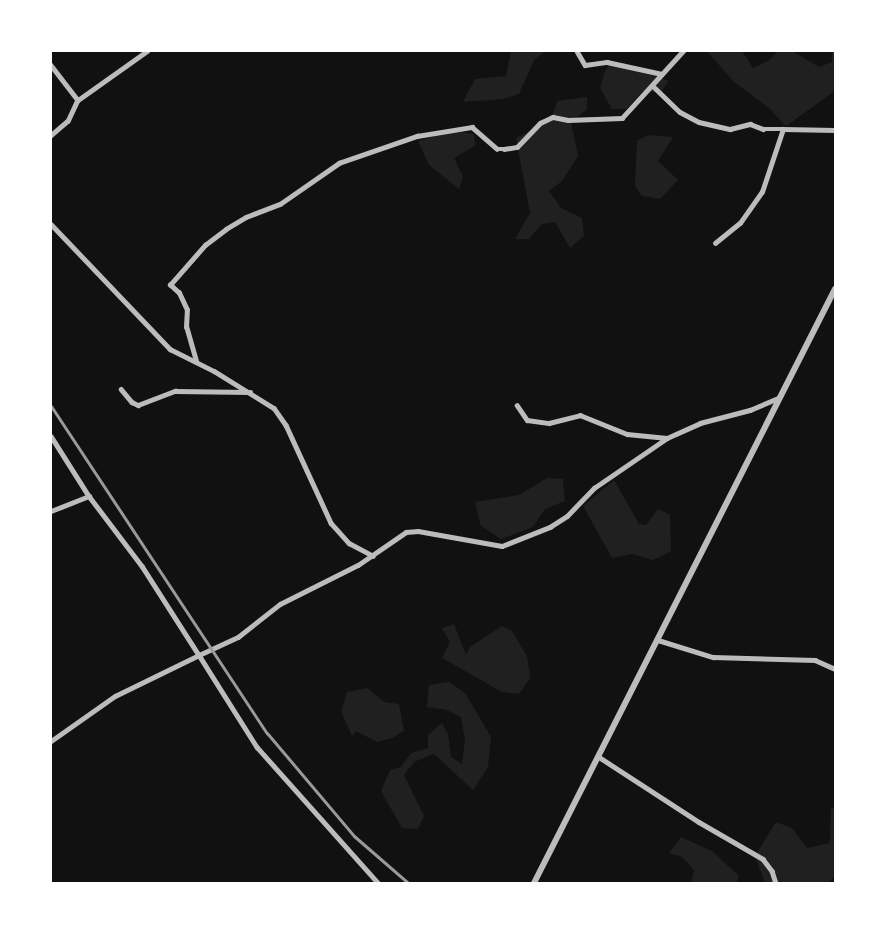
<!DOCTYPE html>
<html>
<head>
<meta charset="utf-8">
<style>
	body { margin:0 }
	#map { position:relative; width:886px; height:934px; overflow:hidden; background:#111; font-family:"Archivo Narrow",sans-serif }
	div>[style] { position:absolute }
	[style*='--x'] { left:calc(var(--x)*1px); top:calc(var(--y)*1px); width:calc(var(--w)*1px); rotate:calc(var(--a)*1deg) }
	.green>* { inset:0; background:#202020 }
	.minor>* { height:4.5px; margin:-2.25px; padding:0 2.25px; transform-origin:2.25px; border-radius:2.25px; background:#bcbcbc }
	.tertiary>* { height:6px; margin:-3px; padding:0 3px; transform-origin:3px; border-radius:3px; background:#bcbcbc }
	.rail>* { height:3px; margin:-1.5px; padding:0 1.5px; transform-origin:1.5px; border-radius:1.5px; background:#9a9a9a }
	span { translate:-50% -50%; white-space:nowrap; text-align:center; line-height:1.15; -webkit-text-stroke:4.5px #fff; paint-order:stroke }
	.frame { position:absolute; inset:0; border:52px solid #fff; pointer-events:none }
</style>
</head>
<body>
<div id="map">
	<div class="green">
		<i style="clip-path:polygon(511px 51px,545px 51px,534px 60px,519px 94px,503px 99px,463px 102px,475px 79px,506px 76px)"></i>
		<i style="clip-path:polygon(707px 51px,742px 51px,753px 68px,768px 61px,778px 51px,792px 51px,819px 67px,832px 62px,832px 52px,835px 51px,835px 91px,786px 126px,769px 108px,733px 81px)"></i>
		<i style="clip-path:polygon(612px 62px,646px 71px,668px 81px,661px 93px,643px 91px,626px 109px,612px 109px,600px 88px,605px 71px)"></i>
		<i style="clip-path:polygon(587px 97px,587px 109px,571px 122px,578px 156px,562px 181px,549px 191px,561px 208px,582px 218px,584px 236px,570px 248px,555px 222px,542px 224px,529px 239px,515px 239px,530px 213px,516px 138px,547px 122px,553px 115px,557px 101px)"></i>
		<i style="clip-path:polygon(454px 131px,474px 134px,475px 146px,454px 158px,463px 177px,459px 189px,429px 165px,418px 141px)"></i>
		<i style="clip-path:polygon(648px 135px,673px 137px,658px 161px,678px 180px,660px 199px,642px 196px,635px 186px,637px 141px)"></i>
		<i style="clip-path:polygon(547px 478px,563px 479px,565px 501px,545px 509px,533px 527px,501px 539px,481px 526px,475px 502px,519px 495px)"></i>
		<i style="clip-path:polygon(614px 480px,639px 524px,646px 525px,658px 509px,670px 515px,671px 551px,653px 560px,632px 554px,612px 558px,583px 506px)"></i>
		<i style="clip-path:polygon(454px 624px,466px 655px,470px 647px,502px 626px,512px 631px,527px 656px,530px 678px,519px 694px,502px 692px,442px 658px,450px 642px,442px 628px)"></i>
		<i style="clip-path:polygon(449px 682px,465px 693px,491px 737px,488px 767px,473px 790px,434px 754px,414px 762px,404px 775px,424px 816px,418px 829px,402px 828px,381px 791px,390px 770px,401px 767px,411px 753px,428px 748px,428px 735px,442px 723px,448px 734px,451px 757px,462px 764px,465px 740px,461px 717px,447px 710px,427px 707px,429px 685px)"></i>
		<i style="clip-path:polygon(367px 688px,384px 702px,399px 704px,404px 731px,392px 738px,377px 742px,356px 731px,352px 736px,341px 711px,347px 692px)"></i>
		<i style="clip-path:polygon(835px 807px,835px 876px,828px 883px,765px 883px,755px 856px,776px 822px,792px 828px,807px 848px,830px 843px,831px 808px)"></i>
		<i style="clip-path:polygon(681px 837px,712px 851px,739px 876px,736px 883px,691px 883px,694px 870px,682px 857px,669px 853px)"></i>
	</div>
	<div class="minor">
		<i style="--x:577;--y:51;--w:16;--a:60"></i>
		<i style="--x:585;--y:65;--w:22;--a:-8"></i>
		<i style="--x:607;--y:62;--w:56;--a:12.3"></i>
		<i style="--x:51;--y:65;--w:44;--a:52.4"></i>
		<i style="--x:78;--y:100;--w:23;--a:115"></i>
		<i style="--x:68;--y:121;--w:23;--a:139"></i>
		<i style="--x:653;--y:86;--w:37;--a:44"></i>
		<i style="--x:680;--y:112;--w:21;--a:28"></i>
		<i style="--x:699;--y:122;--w:32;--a:13"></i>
		<i style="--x:730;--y:129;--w:21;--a:-14"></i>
		<i style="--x:750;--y:124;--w:14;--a:21"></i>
		<i style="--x:763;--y:129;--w:20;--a:0"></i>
		<i style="--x:78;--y:100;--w:85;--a:-35.4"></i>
		<i style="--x:51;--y:224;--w:173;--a:46.4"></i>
		<i style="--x:170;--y:349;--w:49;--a:26.6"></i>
		<i style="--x:214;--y:371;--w:70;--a:31.7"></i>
		<i style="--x:274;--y:408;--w:21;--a:55"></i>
		<i style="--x:286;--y:425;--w:108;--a:65.3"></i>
		<i style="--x:331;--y:523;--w:27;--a:48"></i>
		<i style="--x:349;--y:543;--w:27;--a:28"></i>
		<i style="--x:715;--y:243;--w:32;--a:-39"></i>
		<i style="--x:740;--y:223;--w:38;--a:-55"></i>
		<i style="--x:762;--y:192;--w:66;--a:-71.6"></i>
		<i style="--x:783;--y:129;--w:52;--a:1.1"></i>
		<i style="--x:196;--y:361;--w:35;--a:-106"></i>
		<i style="--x:186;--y:327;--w:17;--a:-87"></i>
		<i style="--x:187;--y:310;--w:19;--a:-115"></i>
		<i style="--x:179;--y:293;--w:12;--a:-138"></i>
		<i style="--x:170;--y:285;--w:53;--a:-48.8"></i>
		<i style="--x:205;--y:245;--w:26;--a:-37"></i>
		<i style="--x:226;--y:229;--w:23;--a:-31"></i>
		<i style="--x:246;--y:217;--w:36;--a:-21"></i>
		<i style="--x:280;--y:204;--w:72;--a:-34.8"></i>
		<i style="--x:339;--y:163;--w:83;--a:-19.1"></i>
		<i style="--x:417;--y:136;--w:56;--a:-9.3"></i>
		<i style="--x:472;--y:127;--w:33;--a:41"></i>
		<i style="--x:497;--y:149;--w:7;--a:0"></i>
		<i style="--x:504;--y:149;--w:13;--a:-9"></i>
		<i style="--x:517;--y:147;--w:33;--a:-46"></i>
		<i style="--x:540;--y:123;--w:14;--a:-25"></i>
		<i style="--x:553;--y:117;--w:15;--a:11"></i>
		<i style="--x:568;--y:120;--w:54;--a:-2.1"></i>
		<i style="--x:622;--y:118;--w:91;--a:-47.7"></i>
		<i style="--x:121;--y:389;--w:17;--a:50"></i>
		<i style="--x:132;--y:402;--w:7;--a:27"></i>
		<i style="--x:138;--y:405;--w:40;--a:-21"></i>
		<i style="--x:175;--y:391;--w:75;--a:0.8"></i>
		<i style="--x:517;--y:405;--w:18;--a:56"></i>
		<i style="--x:527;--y:420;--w:22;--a:8"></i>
		<i style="--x:549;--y:423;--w:32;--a:-14"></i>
		<i style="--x:580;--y:415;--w:51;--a:22"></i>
		<i style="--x:627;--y:434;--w:40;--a:5.7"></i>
		<i style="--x:667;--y:438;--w:36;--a:-24"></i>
		<i style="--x:700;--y:423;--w:52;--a:-14.6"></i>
		<i style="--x:750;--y:410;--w:30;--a:-23"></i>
		<i style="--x:51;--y:436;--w:71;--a:57.7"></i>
		<i style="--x:89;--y:496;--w:88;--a:52.9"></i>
		<i style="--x:142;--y:566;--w:106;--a:57.4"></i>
		<i style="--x:199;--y:655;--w:43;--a:-24.8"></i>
		<i style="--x:238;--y:637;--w:53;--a:-38.2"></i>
		<i style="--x:280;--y:604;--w:87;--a:-26.6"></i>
		<i style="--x:358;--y:565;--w:58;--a:-34.5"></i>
		<i style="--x:406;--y:532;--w:12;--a:-5"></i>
		<i style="--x:418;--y:531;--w:85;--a:10.1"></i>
		<i style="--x:502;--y:546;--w:52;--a:-21.6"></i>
		<i style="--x:550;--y:527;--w:20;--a:-33"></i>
		<i style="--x:567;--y:516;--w:39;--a:-46"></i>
		<i style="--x:594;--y:488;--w:88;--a:-34.4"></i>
		<i style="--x:51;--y:511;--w:41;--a:-21.5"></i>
		<i style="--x:658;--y:640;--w:58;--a:17.2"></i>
		<i style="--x:713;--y:657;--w:102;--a:1.7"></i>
		<i style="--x:815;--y:660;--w:22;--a:24"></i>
		<i style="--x:51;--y:741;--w:78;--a:-35.1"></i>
		<i style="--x:115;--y:696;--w:93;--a:-26"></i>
		<i style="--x:199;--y:655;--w:109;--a:57.8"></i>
		<i style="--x:257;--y:747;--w:182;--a:48.3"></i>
		<i style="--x:599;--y:757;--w:119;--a:33"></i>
		<i style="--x:699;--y:822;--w:74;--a:30"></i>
		<i style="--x:763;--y:859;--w:15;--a:53"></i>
		<i style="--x:772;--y:871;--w:13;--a:72"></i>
	</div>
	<div class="tertiary">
		<i style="--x:534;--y:883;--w:666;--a:-63.13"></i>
	</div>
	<div class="rail">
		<i style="--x:51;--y:406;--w:392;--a:56.6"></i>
		<i style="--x:267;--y:733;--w:135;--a:49.8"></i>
		<i style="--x:354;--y:836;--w:72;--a:41"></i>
	</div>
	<div class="frame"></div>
</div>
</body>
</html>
